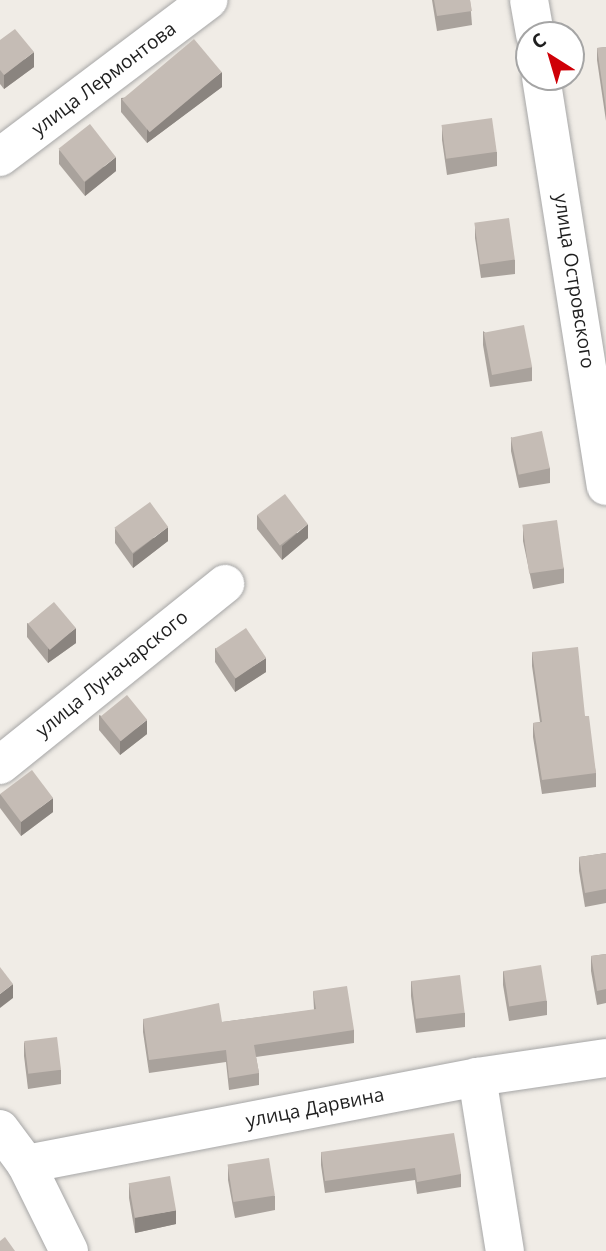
<!DOCTYPE html>
<html>
<head>
<meta charset="utf-8">
<style>
	body { margin:0 }
	#map { position:relative; width:606px; height:1251px; overflow:hidden; background:#f0ece6; font-family:"Open Sans",sans-serif }
	div>[style] { position:absolute }
	[style*='--x'] { left:calc(var(--x)*1px); top:calc(var(--y)*1px); width:calc(var(--w)*1px); rotate:calc(var(--a)*1deg) }
	.roads { filter:drop-shadow(0 0 2px #a6a6a6) drop-shadow(0 0 2px #a6a6a6) }
	.minor>* { height:38px; margin:-19px; padding:0 19px; transform-origin:19px; border-radius:19px; background:#fff }
	.wall>* { inset:0; background:#a9a29c }
	.shaded-wall>* { inset:0; background:#8a847f }
	.building>* { inset:0; background:#c5bcb5; transform-origin:0 0 }
	span { translate:-50% -50%; white-space:nowrap; text-align:center; line-height:1.15; -webkit-text-stroke:6px #fff; paint-order:stroke }
	.street-label { font-size:19px; color:#1f1f1f }
	.north { position:absolute; left:515px; top:21px; width:70px; height:70px; box-sizing:border-box; background:#fff; border:2px solid #a5a5a5; border-radius:50%; rotate:323deg; font-size:19px; font-weight:700; line-height:28px; text-align:center; color:#1f1f1f }
	.north::after { content:''; display:block; margin:auto; width:24px; height:32px; background:#cf0007; clip-path:polygon(50% 0,100% 100%,50% 72%,0 100%) }
</style>
</head>
<body>
<div id="map">
	<div class="roads">
		<div class="minor">
			<i style="--x:529;--y:0;--w:36;--a:80"></i>
			<i style="--x:541;--y:77;--w:414;--a:81"></i>
			<i style="--x:0;--y:157;--w:261;--a:-37"></i>
			<i style="--x:0;--y:765;--w:289;--a:-38.8"></i>
			<i style="--x:477;--y:1077;--w:176;--a:80.9"></i>
			<i style="--x:0;--y:1129;--w:44;--a:53.4"></i>
			<i style="--x:26;--y:1164;--w:97;--a:63.7"></i>
			<i style="--x:26;--y:1164;--w:459;--a:-10.9"></i>
			<i style="--x:477;--y:1077;--w:130;--a:-8.4"></i>
		</div>
	</div>
	<div class="wall">
		<i style="clip-path:polygon(432px 0,470px 0,472px 25px,437px 31px)"></i>
		<i style="clip-path:polygon(0 40px,34px 67px,4px 89px,0 84px)"></i>
		<i style="clip-path:polygon(606px 47px,606px 121px,597px 60px,597px 48px)"></i>
		<i style="clip-path:polygon(222px 87px,147px 143px,121px 112px,121px 98px)"></i>
		<i style="clip-path:polygon(442px 126px,497px 152px,497px 166px,447px 175px,442px 140px)"></i>
		<i style="clip-path:polygon(59px 150px,116px 171px,85px 196px,59px 164px)"></i>
		<i style="clip-path:polygon(475px 224px,515px 260px,515px 274px,481px 278px,475px 238px)"></i>
		<i style="clip-path:polygon(483px 331px,532px 367px,532px 381px,490px 387px,483px 345px)"></i>
		<i style="clip-path:polygon(511px 437px,550px 468px,550px 483px,519px 488px,511px 451px)"></i>
		<i style="clip-path:polygon(257px 515px,308px 538px,282px 560px,257px 529px)"></i>
		<i style="clip-path:polygon(523px 527px,564px 568px,564px 583px,533px 589px,523px 541px)"></i>
		<i style="clip-path:polygon(115px 529px,168px 541px,133px 568px,115px 543px)"></i>
		<i style="clip-path:polygon(27px 623px,76px 643px,48px 663px,27px 637px)"></i>
		<i style="clip-path:polygon(215px 648px,266px 672px,235px 692px,215px 662px)"></i>
		<i style="clip-path:polygon(532px 652px,585px 716px,596px 773px,596px 787px,542px 794px,533px 737px,533px 723px,540px 722px,532px 666px)"></i>
		<i style="clip-path:polygon(99px 715px,147px 734px,120px 755px,99px 730px)"></i>
		<i style="clip-path:polygon(0 794px,53px 812px,21px 836px,0 808px)"></i>
		<i style="clip-path:polygon(606px 853px,606px 903px,585px 907px,579px 871px,579px 857px)"></i>
		<i style="clip-path:polygon(606px 954px,606px 1003px,597px 1005px,591px 971px,591px 956px)"></i>
		<i style="clip-path:polygon(503px 971px,547px 1001px,547px 1015px,509px 1021px,503px 985px)"></i>
		<i style="clip-path:polygon(411px 981px,465px 1013px,465px 1027px,416px 1033px,411px 996px)"></i>
		<i style="clip-path:polygon(313px 991px,354px 1030px,354px 1043px,256px 1057px,259px 1073px,259px 1085px,229px 1090px,226px 1062px,149px 1073px,143px 1032px,143px 1019px,222px 1022px,314px 1010px)"></i>
		<i style="clip-path:polygon(24px 1042px,61px 1070px,61px 1084px,28px 1089px,24px 1056px)"></i>
		<i style="clip-path:polygon(321px 1152px,461px 1174px,461px 1187px,417px 1194px,415px 1180px,325px 1193px,321px 1165px)"></i>
		<i style="clip-path:polygon(228px 1166px,275px 1196px,275px 1210px,235px 1218px,228px 1180px)"></i>
		<i style="clip-path:polygon(129px 1184px,176px 1224px,135px 1233px,129px 1198px)"></i>
	</div>
	<div class="shaded-wall">
		<i style="clip-path:polygon(34px 52px,34px 67px,4px 89px,4px 75px)"></i>
		<i style="clip-path:polygon(222px 72px,222px 87px,147px 143px,147px 128px)"></i>
		<i style="clip-path:polygon(116px 157px,116px 171px,85px 196px,85px 182px)"></i>
		<i style="clip-path:polygon(308px 524px,308px 538px,282px 560px,282px 546px)"></i>
		<i style="clip-path:polygon(168px 527px,168px 541px,133px 568px,133px 554px)"></i>
		<i style="clip-path:polygon(76px 628px,76px 643px,48px 663px,48px 649px)"></i>
		<i style="clip-path:polygon(266px 658px,266px 672px,235px 692px,235px 678px)"></i>
		<i style="clip-path:polygon(147px 720px,147px 734px,120px 755px,120px 741px)"></i>
		<i style="clip-path:polygon(53px 798px,53px 812px,21px 836px,21px 822px)"></i>
		<i style="clip-path:polygon(13px 984px,13px 998px,0 1008px,0 994px)"></i>
		<i style="clip-path:polygon(176px 1210px,176px 1224px,135px 1233px,135px 1218px)"></i>
	</div>
	<div class="building">
		<i style="clip-path:polygon(434px 0,470px 0,472px 11px,437px 16px)"></i>
		<i style="clip-path:polygon(15px 29px,34px 52px,4px 75px,0 70px,0 40px)"></i>
		<i style="left:194px;top:39px;width:43px;height:94px;rotate:50deg"></i>
		<i style="clip-path:polygon(606px 47px,606px 109px,597px 48px)"></i>
		<i style="left:492px;top:118px;width:34px;height:51px;rotate:82deg"></i>
		<i style="left:90px;top:124px;width:42px;height:40px;rotate:52deg"></i>
		<i style="left:509px;top:218px;width:42px;height:35px;rotate:82deg"></i>
		<i style="left:524px;top:325px;width:43px;height:41px;rotate:79deg"></i>
		<i style="left:542px;top:431px;width:38px;height:32px;rotate:78deg"></i>
		<i style="left:285px;top:494px;width:38px;height:35px;rotate:53deg"></i>
		<i style="left:150px;top:502px;width:31px;height:44px;rotate:54deg"></i>
		<i style="left:557px;top:520px;width:49px;height:35px;rotate:82deg"></i>
		<i style="left:54px;top:602px;width:34px;height:34px;rotate:50deg"></i>
		<i style="left:246px;top:628px;width:36px;height:37px;rotate:56deg"></i>
		<i style="clip-path:polygon(578px 647px,585px 716px,589px 716px,596px 773px,542px 780px,533px 723px,542px 722px,532px 652px)"></i>
		<i style="left:127px;top:695px;width:32px;height:34px;rotate:51deg"></i>
		<i style="left:32px;top:770px;width:35px;height:40px;rotate:53deg"></i>
		<i style="clip-path:polygon(606px 853px,606px 889px,585px 893px,579px 857px)"></i>
		<i style="clip-path:polygon(606px 954px,606px 989px,597px 991px,591px 956px)"></i>
		<i style="left:541px;top:965px;width:36px;height:38px;rotate:81deg"></i>
		<i style="clip-path:polygon(0 967px,13px 984px,0 994px)"></i>
		<i style="left:460px;top:975px;width:38px;height:49px;rotate:83deg"></i>
		<i style="clip-path:polygon(347px 986px,354px 1030px,254px 1045px,259px 1073px,229px 1078px,226px 1050px,149px 1060px,143px 1019px,219px 1003px,222px 1022px,316px 1009px,313px 991px)"></i>
		<i style="left:57px;top:1037px;width:33px;height:33px;rotate:83deg"></i>
		<i style="clip-path:polygon(454px 1133px,461px 1174px,417px 1182px,415px 1168px,325px 1181px,321px 1152px)"></i>
		<i style="left:269px;top:1158px;width:38px;height:42px;rotate:81deg"></i>
		<i style="left:170px;top:1176px;width:35px;height:42px;rotate:80deg"></i>
		<i style="clip-path:polygon(5px 1237px,15px 1251px,0 1251px,0 1241px)"></i>
	</div>
	<div class="street-label">
		<span style="left:104px;top:79px;rotate:-37deg">улица Лермонтова</span>
		<span style="left:574px;top:281px;rotate:81deg">улица Островского</span>
		<span style="left:112px;top:674px;rotate:-39deg">улица Луначарского</span>
		<span style="left:315px;top:1108px;rotate:-11deg">улица Дарвина</span>
	</div>
	<div class="north">С</div>
</div>
</body>
</html>
